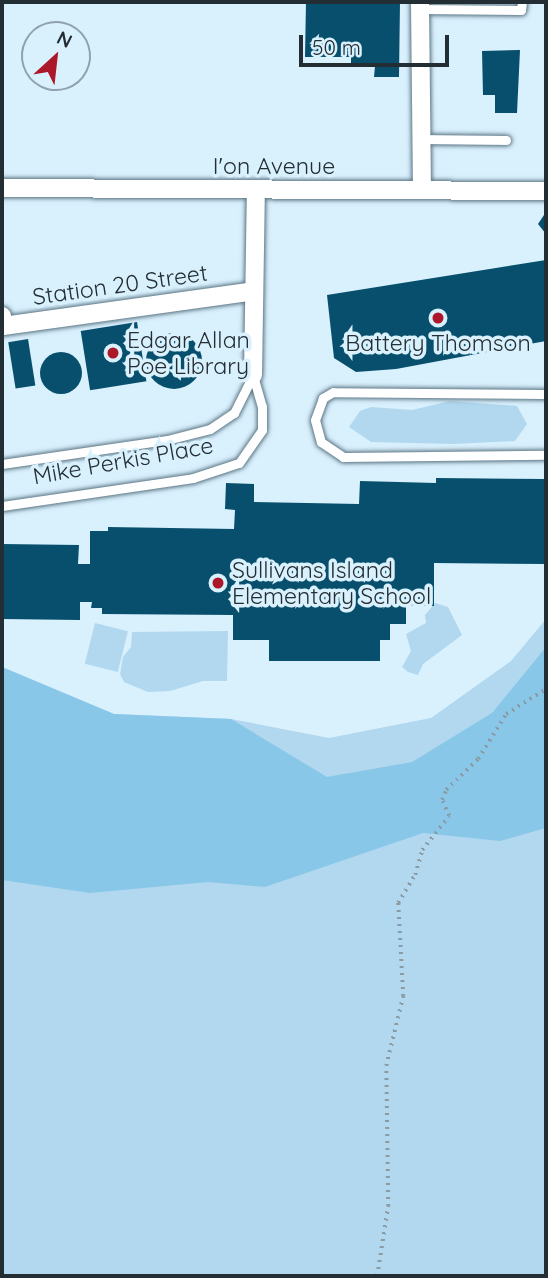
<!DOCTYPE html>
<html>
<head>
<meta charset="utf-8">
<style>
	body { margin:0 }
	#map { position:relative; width:548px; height:1278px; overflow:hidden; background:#d9f0fd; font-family:Quicksand,sans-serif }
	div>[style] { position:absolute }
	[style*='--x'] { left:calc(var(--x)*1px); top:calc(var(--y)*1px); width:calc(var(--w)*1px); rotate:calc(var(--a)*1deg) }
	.green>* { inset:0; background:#b1d8ee; transform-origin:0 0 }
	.forest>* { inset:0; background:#89c7e9 }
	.building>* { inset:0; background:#074f6c; transform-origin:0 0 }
	.round { border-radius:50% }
	.path>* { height:3.5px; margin-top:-1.75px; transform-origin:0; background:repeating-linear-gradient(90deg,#899ba4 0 2px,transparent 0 7px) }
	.roads { filter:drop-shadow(0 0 2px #5b7584) drop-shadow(0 0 2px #5b7584) }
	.lane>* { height:9px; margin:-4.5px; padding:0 4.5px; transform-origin:4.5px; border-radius:4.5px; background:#fff }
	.street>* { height:18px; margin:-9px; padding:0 9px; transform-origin:9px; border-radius:9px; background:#fff }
	.dots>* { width:19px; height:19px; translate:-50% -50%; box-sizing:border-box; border:4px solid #d9f0fd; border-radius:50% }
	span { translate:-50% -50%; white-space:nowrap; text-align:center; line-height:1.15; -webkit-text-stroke:7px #d9f0fd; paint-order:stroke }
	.street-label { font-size:23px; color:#232e34 }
	.poi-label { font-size:23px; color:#232e34 }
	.left { translate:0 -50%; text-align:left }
	.frame { position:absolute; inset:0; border:4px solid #232e34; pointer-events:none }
	.north { position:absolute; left:21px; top:21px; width:70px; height:70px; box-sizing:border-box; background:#d9f0fd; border:2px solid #90a2ad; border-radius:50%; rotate:27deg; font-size:19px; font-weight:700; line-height:28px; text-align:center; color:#232e34 }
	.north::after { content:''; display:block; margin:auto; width:24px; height:32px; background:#ac172a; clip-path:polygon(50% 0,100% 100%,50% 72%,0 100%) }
	.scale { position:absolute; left:299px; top:35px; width:150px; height:32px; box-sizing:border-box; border:4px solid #232e34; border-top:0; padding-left:9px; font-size:21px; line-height:24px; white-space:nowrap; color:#232e34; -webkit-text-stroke:5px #d9f0fd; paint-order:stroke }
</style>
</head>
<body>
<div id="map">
	<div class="green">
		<i style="clip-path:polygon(450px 401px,517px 406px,527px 424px,515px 441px,453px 444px,371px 442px,349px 427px,360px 411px,371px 407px,412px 410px)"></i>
		<i style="clip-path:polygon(435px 603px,448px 607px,462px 635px,423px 664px,418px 675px,408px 672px,402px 667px,411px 651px,406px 634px,426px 623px,425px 615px)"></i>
		<i style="clip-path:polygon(546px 619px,546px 1276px,2px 1276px,2px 667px,114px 714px,231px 719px,329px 738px,431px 718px,511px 661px)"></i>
		<i style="left:95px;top:623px;width:34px;height:42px;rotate:14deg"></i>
		<i style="clip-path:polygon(228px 631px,227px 681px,203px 681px,170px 691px,148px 692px,124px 682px,120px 674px,123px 657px,131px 647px,132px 632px)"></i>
	</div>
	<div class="forest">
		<i style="clip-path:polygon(546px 647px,546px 828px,500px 841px,423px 833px,265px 887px,208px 882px,90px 893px,2px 880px,2px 667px,114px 714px,231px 719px,327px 777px,412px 762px,492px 713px)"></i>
	</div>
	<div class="building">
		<i style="clip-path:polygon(306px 2px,400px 2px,399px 77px,374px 77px,375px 66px,351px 67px,351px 57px,305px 57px)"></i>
		<i style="clip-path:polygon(520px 50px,517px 113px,495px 113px,495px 95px,483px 95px,482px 51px)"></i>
		<i style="clip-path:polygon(546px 212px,546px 234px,538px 224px)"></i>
		<i style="clip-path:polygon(546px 260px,546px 341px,396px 369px,356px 372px,334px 358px,327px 295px)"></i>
		<i style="left:137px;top:322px;width:60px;height:57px;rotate:81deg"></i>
		<i class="round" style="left:146px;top:333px;width:56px;height:56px"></i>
		<i style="left:28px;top:339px;width:47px;height:20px;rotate:81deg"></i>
		<i class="round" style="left:40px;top:352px;width:42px;height:42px"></i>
		<i style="clip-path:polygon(436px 478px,545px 479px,545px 564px,434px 563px,434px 606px,406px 605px,406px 624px,390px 624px,390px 640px,380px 640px,380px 661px,269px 661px,269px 640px,233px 640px,233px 615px,102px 614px,102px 608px,91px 608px,92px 602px,80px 602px,80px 620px,2px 619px,2px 544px,79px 545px,78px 564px,90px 564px,90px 531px,108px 531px,108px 527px,234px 529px,235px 510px,225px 509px,226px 483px,254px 484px,254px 502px,359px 504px,360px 481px,436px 483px)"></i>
	</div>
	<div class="path">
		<i style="--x:377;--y:1276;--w:71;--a:-81.1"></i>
		<i style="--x:388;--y:1206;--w:140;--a:-90.8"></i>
		<i style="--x:386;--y:1066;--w:72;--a:-76.3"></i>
		<i style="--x:403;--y:996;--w:93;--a:-93.1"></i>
		<i style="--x:398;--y:903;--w:33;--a:-59"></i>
		<i style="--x:415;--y:875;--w:26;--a:-74"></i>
		<i style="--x:422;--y:850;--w:43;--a:-51.5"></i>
		<i style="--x:449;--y:816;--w:17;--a:-114"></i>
		<i style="--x:442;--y:800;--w:11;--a:-68"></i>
		<i style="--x:446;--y:790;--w:45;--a:-44.1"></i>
		<i style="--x:478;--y:759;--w:53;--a:-58.1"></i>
		<i style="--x:506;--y:714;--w:47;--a:-32"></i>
	</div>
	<div class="roads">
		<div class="lane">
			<i style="--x:420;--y:9;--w:101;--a:0.6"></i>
			<i style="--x:521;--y:10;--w:8;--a:-83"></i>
			<i style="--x:421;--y:139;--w:85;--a:0.7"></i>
			<i style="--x:546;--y:394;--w:213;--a:-179.5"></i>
			<i style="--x:333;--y:392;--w:12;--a:149"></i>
			<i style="--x:323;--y:398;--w:23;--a:110"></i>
			<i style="--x:315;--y:420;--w:23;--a:75"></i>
			<i style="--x:321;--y:442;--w:27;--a:34"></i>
			<i style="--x:343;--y:457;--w:203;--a:-0.6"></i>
			<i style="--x:2;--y:464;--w:167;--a:-8.3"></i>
			<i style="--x:167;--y:440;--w:44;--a:-14.3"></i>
			<i style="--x:210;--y:429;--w:29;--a:-34"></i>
			<i style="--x:234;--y:413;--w:42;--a:-63.4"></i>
			<i style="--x:2;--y:506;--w:193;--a:-8.3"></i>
			<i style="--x:193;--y:478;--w:48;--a:-18.1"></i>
			<i style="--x:239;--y:463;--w:40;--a:-55.1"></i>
			<i style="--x:262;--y:430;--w:23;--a:-90"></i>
			<i style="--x:262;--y:407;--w:33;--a:-106"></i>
		</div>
		<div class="street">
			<i style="--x:420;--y:2;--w:188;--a:89.4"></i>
			<i style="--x:2;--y:188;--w:544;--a:0.32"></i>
			<i style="--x:2;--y:316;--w:10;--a:84"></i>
			<i style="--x:3;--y:326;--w:253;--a:-7.9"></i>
			<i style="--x:253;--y:375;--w:184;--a:-89.1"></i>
		</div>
	</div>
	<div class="dots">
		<i style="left:438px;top:318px;background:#ac172a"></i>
		<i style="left:113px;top:353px;background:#ac172a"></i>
		<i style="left:218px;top:583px;background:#ac172a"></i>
	</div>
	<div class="street-label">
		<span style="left:274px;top:166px">I'on Avenue</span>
		<span style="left:120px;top:285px;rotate:-8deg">Station 20 Street</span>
		<span style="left:123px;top:461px;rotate:-10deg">Mike Perkis Place</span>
	</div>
	<div class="poi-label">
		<span class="left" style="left:127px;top:353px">Edgar Allan<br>Poe Library</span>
		<span style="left:438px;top:343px">Battery Thomson</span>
		<span class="left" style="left:232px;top:583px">Sullivans Island<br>Elementary School</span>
	</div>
	<div class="frame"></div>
	<div class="north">N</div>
	<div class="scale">50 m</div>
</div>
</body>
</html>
